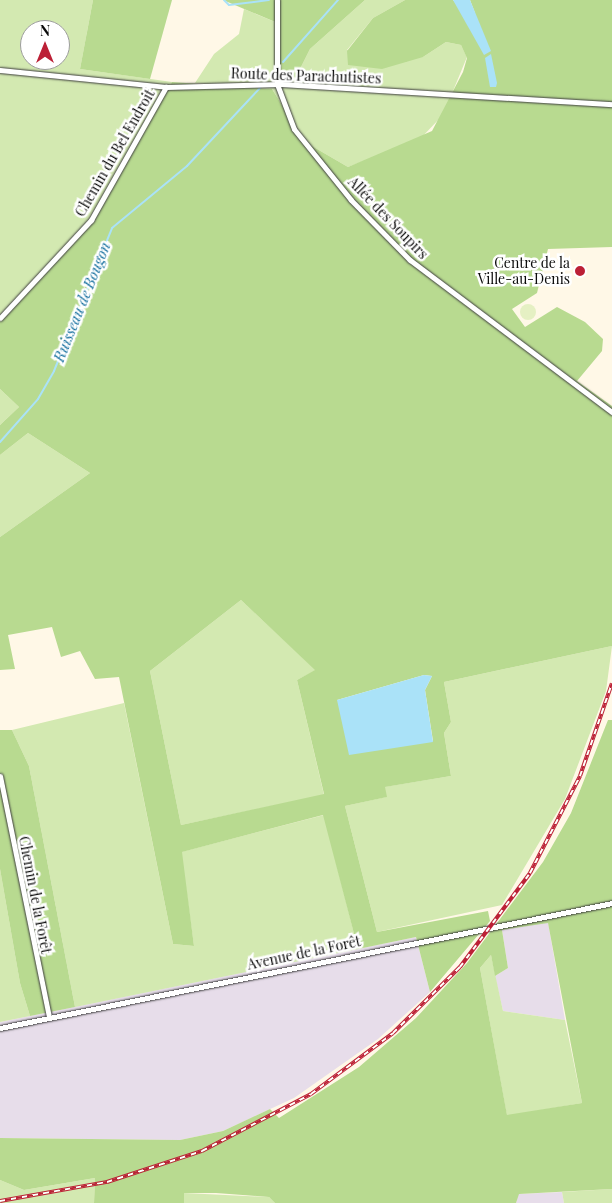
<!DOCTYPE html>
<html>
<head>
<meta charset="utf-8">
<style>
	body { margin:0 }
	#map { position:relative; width:612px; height:1203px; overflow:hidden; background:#fff8e7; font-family:"Playfair Display",serif }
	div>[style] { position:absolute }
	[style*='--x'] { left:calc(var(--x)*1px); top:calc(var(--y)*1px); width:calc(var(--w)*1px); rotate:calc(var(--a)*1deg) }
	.industrial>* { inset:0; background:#e7ddea }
	.green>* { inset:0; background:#d3e9b1 }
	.forest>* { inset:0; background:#b8da90 }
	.pitch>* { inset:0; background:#e5f0c3 }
	.round { border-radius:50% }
	.water>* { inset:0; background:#aae2f8 }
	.stream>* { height:2px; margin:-1px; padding:0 1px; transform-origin:1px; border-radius:1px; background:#aae2f8 }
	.roads { filter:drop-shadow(0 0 1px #3d3d3d) drop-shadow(0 0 1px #3d3d3d) }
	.street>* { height:5px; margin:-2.5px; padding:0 2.5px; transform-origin:2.5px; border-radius:2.5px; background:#fff }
	.rail>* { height:4px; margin-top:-2px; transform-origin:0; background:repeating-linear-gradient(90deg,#fff 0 5.5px,#bc2036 0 11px); box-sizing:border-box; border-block:1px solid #bc2036 }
	.dots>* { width:14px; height:14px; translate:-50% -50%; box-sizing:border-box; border:2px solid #fff; border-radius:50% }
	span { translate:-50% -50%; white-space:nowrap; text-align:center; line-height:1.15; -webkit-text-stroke:5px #fff; paint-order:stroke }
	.street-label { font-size:14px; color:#0a0a0a }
	.poi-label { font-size:14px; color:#0a0a0a }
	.right { translate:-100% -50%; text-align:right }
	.water-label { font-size:15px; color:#126d9d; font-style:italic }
	.north { position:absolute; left:20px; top:20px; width:50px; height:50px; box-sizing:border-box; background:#fff; border:1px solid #9d9d9d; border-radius:50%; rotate:0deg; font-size:14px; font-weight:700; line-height:20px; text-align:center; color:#0a0a0a }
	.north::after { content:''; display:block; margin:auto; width:18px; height:22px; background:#bc2036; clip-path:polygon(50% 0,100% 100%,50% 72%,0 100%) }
</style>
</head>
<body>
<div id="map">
	<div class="industrial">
		<i style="clip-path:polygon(548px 922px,565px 1020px,503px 1011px,495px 976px,508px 968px,502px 930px)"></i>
		<i style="clip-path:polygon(416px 937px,430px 992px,378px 1039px,294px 1098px,223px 1131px,180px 1140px,0 1138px,0 1022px)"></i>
		<i style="clip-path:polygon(562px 1192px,564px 1203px,516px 1203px,518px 1194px)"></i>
	</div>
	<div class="green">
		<i style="clip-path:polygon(evenodd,0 0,93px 0,80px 69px,172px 82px,93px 222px,0 321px,0 0,30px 30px,60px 30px,60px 60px,30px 60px,30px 30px)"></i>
		<i style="clip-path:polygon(365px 0,405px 0,373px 18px,347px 50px,423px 57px,446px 42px,461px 45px,467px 57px,443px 115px,419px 140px,348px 167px,305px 142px,272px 89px,195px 83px,214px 54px,239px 34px,244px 9px,280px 24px,280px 75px,296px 77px,310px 49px)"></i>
		<i style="clip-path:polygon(0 389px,19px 407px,0 425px)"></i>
		<i style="clip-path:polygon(28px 433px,90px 473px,0 537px,0 455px)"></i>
		<i style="clip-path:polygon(241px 600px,316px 670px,297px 680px,324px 795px,181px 825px,150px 671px)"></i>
		<i style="clip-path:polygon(612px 646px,606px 691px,565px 799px,502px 905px,377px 932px,345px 806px,386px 797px,384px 787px,451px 776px,444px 733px,451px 722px,444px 682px)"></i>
		<i style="clip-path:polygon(124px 703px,173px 944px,194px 946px,181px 852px,324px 815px,358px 949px,75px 1007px,29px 766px,12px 730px)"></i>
		<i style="clip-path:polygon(0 869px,20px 983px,30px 1016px,0 1022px)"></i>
		<i style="clip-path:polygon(491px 955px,503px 1011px,565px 1020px,582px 1103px,507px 1116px,480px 968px)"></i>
		<i style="clip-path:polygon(95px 1178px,94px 1203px,0 1203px,0 1180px,24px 1190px)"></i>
		<i style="clip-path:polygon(612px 1189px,612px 1203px,564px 1203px,562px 1192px)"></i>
		<i style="clip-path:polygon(184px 1193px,269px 1197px,275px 1203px,184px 1203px)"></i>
	</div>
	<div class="forest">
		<i style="clip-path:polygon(93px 0,172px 0,150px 79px,80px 69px)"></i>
		<i style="clip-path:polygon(223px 0,365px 0,310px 49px,296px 77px,280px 76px,280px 24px)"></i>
		<i style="clip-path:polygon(evenodd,405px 0,453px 0,466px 16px,475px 13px,470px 0,612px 0,612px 247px,548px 249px,537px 293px,512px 309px,525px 327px,557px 307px,585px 322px,603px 339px,602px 351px,577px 381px,612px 406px,612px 646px,444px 682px,451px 722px,444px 733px,451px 776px,385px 787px,387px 797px,345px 806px,377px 932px,488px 911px,490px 921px,430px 992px,416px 937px,358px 949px,323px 815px,182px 852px,194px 946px,173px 944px,119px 677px,95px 679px,80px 651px,61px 657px,52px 627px,8px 635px,15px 669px,0 670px,0 537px,90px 473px,28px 433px,0 455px,0 425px,19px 407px,0 389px,0 321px,93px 222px,172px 82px,272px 89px,305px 142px,348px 167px,432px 131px,463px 72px,467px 58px,461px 45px,446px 42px,423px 57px,382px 69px,348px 65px,347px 51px,373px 18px,405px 0,241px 600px,315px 670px,297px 680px,324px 794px,181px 825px,150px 671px,241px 600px,405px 0,424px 675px,432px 676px,425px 690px,433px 741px,337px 700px,424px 675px)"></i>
		<i style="clip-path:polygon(evenodd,608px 720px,612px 720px,612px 1189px,519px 1194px,516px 1203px,275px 1203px,269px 1197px,216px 1193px,184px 1193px,184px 1203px,94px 1203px,95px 1178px,24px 1190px,0 1180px,0 1138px,180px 1140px,223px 1131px,270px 1109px,279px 1118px,359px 1067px,416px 1018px,467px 963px,543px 862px,571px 813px,608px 720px,548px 923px,582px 1103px,507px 1115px,480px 968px,491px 955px,495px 976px,508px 968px,502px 930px,548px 923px)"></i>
		<i style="clip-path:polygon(0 730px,12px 730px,29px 766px,75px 1007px,30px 1016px,20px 983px,0 869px)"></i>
	</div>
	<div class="pitch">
		<i class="round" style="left:520px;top:304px;width:16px;height:16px"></i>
	</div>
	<div class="water">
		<i style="clip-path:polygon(453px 0,470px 0,491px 51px,484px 55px)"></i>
		<i style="clip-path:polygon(491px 54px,497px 83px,496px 87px,490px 87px,485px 58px)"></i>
		<i style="clip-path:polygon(424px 675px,432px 676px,425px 690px,433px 742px,349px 755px,337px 700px)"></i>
	</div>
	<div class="stream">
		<i style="--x:224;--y:0;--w:7;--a:45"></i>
		<i style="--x:229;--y:5;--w:40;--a:-7.1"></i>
		<i style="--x:283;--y:62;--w:83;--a:-48.4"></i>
		<i style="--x:0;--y:442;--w:57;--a:-48.5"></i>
		<i style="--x:38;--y:399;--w:32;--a:-60"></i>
		<i style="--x:54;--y:371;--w:154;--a:-67.9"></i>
		<i style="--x:112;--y:228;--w:97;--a:-39.6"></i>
		<i style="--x:187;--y:166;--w:107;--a:-46.9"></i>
	</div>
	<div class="roads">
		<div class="street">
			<i style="--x:277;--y:0;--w:84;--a:90"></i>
			<i style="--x:277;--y:84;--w:48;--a:69.3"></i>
			<i style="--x:294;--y:129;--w:91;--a:51.2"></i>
			<i style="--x:351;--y:200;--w:84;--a:45.5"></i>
			<i style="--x:410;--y:260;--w:253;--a:37"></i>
			<i style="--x:0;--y:70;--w:167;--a:5.8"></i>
			<i style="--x:166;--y:87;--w:115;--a:-1.5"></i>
			<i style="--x:281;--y:84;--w:332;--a:3.5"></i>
			<i style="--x:0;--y:318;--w:134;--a:-47.1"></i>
			<i style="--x:91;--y:220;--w:153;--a:-60.6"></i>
			<i style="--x:0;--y:776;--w:246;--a:78.5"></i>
			<i style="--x:0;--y:1028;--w:625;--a:-11.54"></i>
		</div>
	</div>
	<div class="rail">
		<i style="--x:0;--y:1201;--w:109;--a:-10.1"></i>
		<i style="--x:107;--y:1182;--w:100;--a:-18.1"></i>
		<i style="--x:202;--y:1151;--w:123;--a:-27.6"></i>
		<i style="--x:311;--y:1094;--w:102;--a:-36.6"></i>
		<i style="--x:393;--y:1033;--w:94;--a:-44.6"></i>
		<i style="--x:460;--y:967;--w:117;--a:-53.3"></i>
		<i style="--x:530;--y:873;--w:109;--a:-62.7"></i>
		<i style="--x:580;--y:776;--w:98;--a:-71"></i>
	</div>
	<div class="dots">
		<i style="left:580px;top:271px;background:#bc2036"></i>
	</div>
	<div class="street-label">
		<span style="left:306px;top:76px;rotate:2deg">Route des Parachutistes</span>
		<span style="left:115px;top:153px;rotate:-60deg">Chemin du Bel Endroit</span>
		<span style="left:388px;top:218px;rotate:46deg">Allée des Soupirs</span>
		<span style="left:35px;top:895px;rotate:79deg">Chemin de la Forêt</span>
		<span style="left:304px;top:953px;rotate:-12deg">Avenue de la Forêt</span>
	</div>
	<div class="poi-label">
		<span class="right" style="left:570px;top:271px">Centre de la<br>Ville-au-Denis</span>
	</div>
	<div class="water-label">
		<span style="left:82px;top:302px;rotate:-68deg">Ruisseau de Bougon</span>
	</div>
	<div class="north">N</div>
</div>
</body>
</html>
